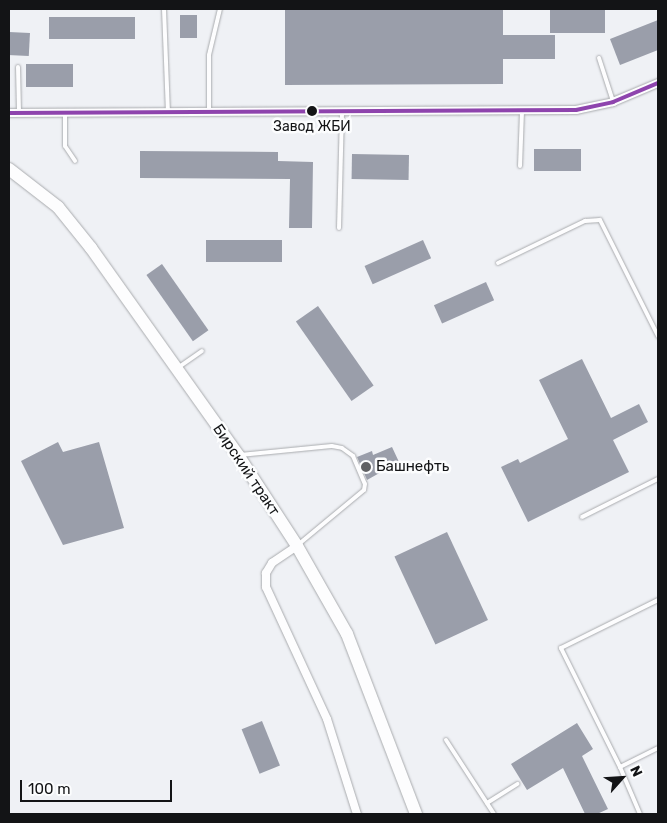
<!DOCTYPE html>
<html>
<head>
<meta charset="utf-8">
<style>
	body { margin:0 }
	#map { position:relative; width:667px; height:823px; overflow:hidden; background:#eff1f5; font-family:Rubik,sans-serif }
	div>[style] { position:absolute }
	[style*='--x'] { left:calc(var(--x)*1px); top:calc(var(--y)*1px); width:calc(var(--w)*1px); rotate:calc(var(--a)*1deg) }
	.building>* { inset:0; background:#9a9eaa; transform-origin:0 0 }
	.roads { filter:drop-shadow(0 0 1px #a9abae) drop-shadow(0 0 1px #a9abae) }
	.lane>* { height:4px; margin:-2px; padding:0 2px; transform-origin:2px; border-radius:2px; background:#fdfdfe }
	.street>* { height:8px; margin:-4px; padding:0 4px; transform-origin:4px; border-radius:4px; background:#fdfdfe }
	.primary>* { height:12px; margin:-6px; padding:0 6px; transform-origin:6px; border-radius:6px; background:#fdfdfe }
	.bus-1>* { height:4px; margin:-2px; padding:0 2px; transform-origin:2px; border-radius:2px; background:#8e44ad }
	.dots>* { width:14px; height:14px; translate:-50% -50%; box-sizing:border-box; border:2px solid #fcfdfe; border-radius:50% }
	span { translate:-50% -50%; white-space:nowrap; text-align:center; line-height:1.15; -webkit-text-stroke:5px #fcfdfe; paint-order:stroke }
	.bus-label { font-size:14px; color:#131416 }
	.poi-label { font-size:15px; color:#131416 }
	.left { translate:0 -50%; text-align:left }
	.street-label { font-size:15px; color:#131416 }
	.frame { position:absolute; inset:0; border:10px solid #131416; pointer-events:none }
	.north { position:absolute; left:597px; top:753px; width:50px; height:50px; -webkit-text-stroke:4px #fcfdfe; paint-order:stroke; rotate:64deg; font-size:14px; font-weight:700; line-height:20px; text-align:center; color:#131416 }
	.north::after { content:''; display:block; margin:auto; width:18px; height:22px; background:#131416; clip-path:polygon(50% 0,100% 100%,50% 72%,0 100%) }
	.scale { position:absolute; left:20px; top:780px; width:152px; height:22px; box-sizing:border-box; border:2px solid #131416; border-top:0; padding-left:6px; font-size:15px; line-height:18px; white-space:nowrap; color:#131416; -webkit-text-stroke:4px #fcfdfe; paint-order:stroke }
</style>
</head>
<body>
<div id="map">
	<div class="building">
		<i style="clip-path:polygon(285px 9px,503px 9px,503px 35px,555px 35px,555px 59px,503px 59px,503px 84px,285px 85px)"></i>
		<i style="left:550px;top:9px;width:55px;height:24px"></i>
		<i style="left:180px;top:15px;width:17px;height:23px"></i>
		<i style="left:49px;top:17px;width:86px;height:22px"></i>
		<i style="clip-path:polygon(658px 20px,658px 50px,620px 65px,610px 39px)"></i>
		<i style="left:9px;top:32px;width:21px;height:23px;rotate:3deg"></i>
		<i style="left:73px;top:64px;width:23px;height:47px;rotate:90deg"></i>
		<i style="left:534px;top:149px;width:47px;height:22px"></i>
		<i style="clip-path:polygon(140px 151px,278px 152px,278px 161px,313px 162px,312px 228px,289px 228px,290px 179px,140px 178px)"></i>
		<i style="left:352px;top:154px;width:57px;height:25px;rotate:1deg"></i>
		<i style="left:282px;top:240px;width:22px;height:76px;rotate:90deg"></i>
		<i style="left:423px;top:240px;width:20px;height:64px;rotate:66deg"></i>
		<i style="left:162px;top:264px;width:81px;height:19px;rotate:55deg"></i>
		<i style="left:486px;top:282px;width:20px;height:57px;rotate:66deg"></i>
		<i style="left:318px;top:306px;width:97px;height:27px;rotate:55deg"></i>
		<i style="clip-path:polygon(582px 359px,611px 418px,639px 404px,648px 422px,613px 440px,629px 472px,528px 522px,501px 467px,518px 459px,520px 463px,568px 439px,539px 380px)"></i>
		<i style="clip-path:polygon(58px 442px,63px 452px,99px 442px,124px 528px,63px 545px,21px 461px)"></i>
		<i style="clip-path:polygon(392px 447px,399px 462px,367px 480px,357px 457px,372px 451px,373px 455px)"></i>
		<i style="left:447px;top:532px;width:97px;height:58px;rotate:65deg"></i>
		<i style="left:262px;top:721px;width:48px;height:22px;rotate:68deg"></i>
		<i style="clip-path:polygon(577px 723px,593px 749px,582px 756px,608px 809px,597px 814px,585px 814px,563px 768px,527px 790px,511px 764px)"></i>
	</div>
	<div class="roads">
		<div class="lane">
			<i style="--x:164;--y:9;--w:102;--a:87.8"></i>
			<i style="--x:599;--y:58;--w:45;--a:72"></i>
			<i style="--x:18;--y:67;--w:45;--a:88.7"></i>
			<i style="--x:65;--y:113;--w:33;--a:90"></i>
			<i style="--x:65;--y:146;--w:18;--a:56"></i>
			<i style="--x:209;--y:113;--w:58;--a:-90"></i>
			<i style="--x:209;--y:55;--w:47;--a:-76.6"></i>
			<i style="--x:520;--y:166;--w:55;--a:-87.9"></i>
			<i style="--x:339;--y:228;--w:117;--a:-88.5"></i>
			<i style="--x:498;--y:263;--w:97;--a:-25.8"></i>
			<i style="--x:585;--y:221;--w:15;--a:-4"></i>
			<i style="--x:600;--y:220;--w:130;--a:63.4"></i>
			<i style="--x:179;--y:367;--w:28;--a:-35"></i>
			<i style="--x:240;--y:455;--w:92;--a:-5.6"></i>
			<i style="--x:332;--y:446;--w:10;--a:11"></i>
			<i style="--x:342;--y:448;--w:14;--a:36"></i>
			<i style="--x:353;--y:456;--w:30;--a:67"></i>
			<i style="--x:365;--y:484;--w:6;--a:99"></i>
			<i style="--x:364;--y:490;--w:85;--a:140.3"></i>
			<i style="--x:582;--y:517;--w:85;--a:-26.6"></i>
			<i style="--x:446;--y:740;--w:88;--a:57"></i>
			<i style="--x:620;--y:767;--w:133;--a:-116.4"></i>
			<i style="--x:561;--y:648;--w:108;--a:-26.3"></i>
			<i style="--x:487;--y:803;--w:36;--a:-32"></i>
			<i style="--x:640;--y:814;--w:51;--a:-113.1"></i>
			<i style="--x:620;--y:767;--w:42;--a:-26.6"></i>
		</div>
		<div class="street">
			<i style="--x:9;--y:113;--w:567;--a:-0.3"></i>
			<i style="--x:576;--y:110;--w:38;--a:-12"></i>
			<i style="--x:613;--y:102;--w:49;--a:-22.9"></i>
			<i style="--x:297;--y:546;--w:30;--a:146"></i>
			<i style="--x:272;--y:563;--w:12;--a:121"></i>
			<i style="--x:266;--y:573;--w:14;--a:90"></i>
			<i style="--x:266;--y:587;--w:145;--a:65.2"></i>
			<i style="--x:327;--y:719;--w:100;--a:72.5"></i>
		</div>
		<div class="primary">
			<i style="--x:9;--y:169;--w:62;--a:37.8"></i>
			<i style="--x:58;--y:207;--w:53;--a:51.2"></i>
			<i style="--x:91;--y:248;--w:254;--a:54.6"></i>
			<i style="--x:238;--y:455;--w:108;--a:57"></i>
			<i style="--x:297;--y:546;--w:101;--a:60.4"></i>
			<i style="--x:347;--y:634;--w:193;--a:69"></i>
		</div>
	</div>
	<div class="bus-1">
		<i style="--x:9;--y:113;--w:567;--a:-0.3"></i>
		<i style="--x:576;--y:110;--w:38;--a:-12"></i>
		<i style="--x:613;--y:102;--w:49;--a:-22.9"></i>
	</div>
	<div class="dots">
		<i style="left:312px;top:111px;background:#131416"></i>
		<i style="left:366px;top:467px;background:#606164"></i>
	</div>
	<div class="bus-label">
		<span style="left:312px;top:127px">Завод ЖБИ</span>
	</div>
	<div class="poi-label">
		<span class="left" style="left:376px;top:467px">Башнефть</span>
	</div>
	<div class="street-label">
		<span style="left:246px;top:470px;rotate:56deg">Бирский тракт</span>
	</div>
	<div class="frame"></div>
	<div class="north">N</div>
	<div class="scale">100 m</div>
</div>
</body>
</html>
